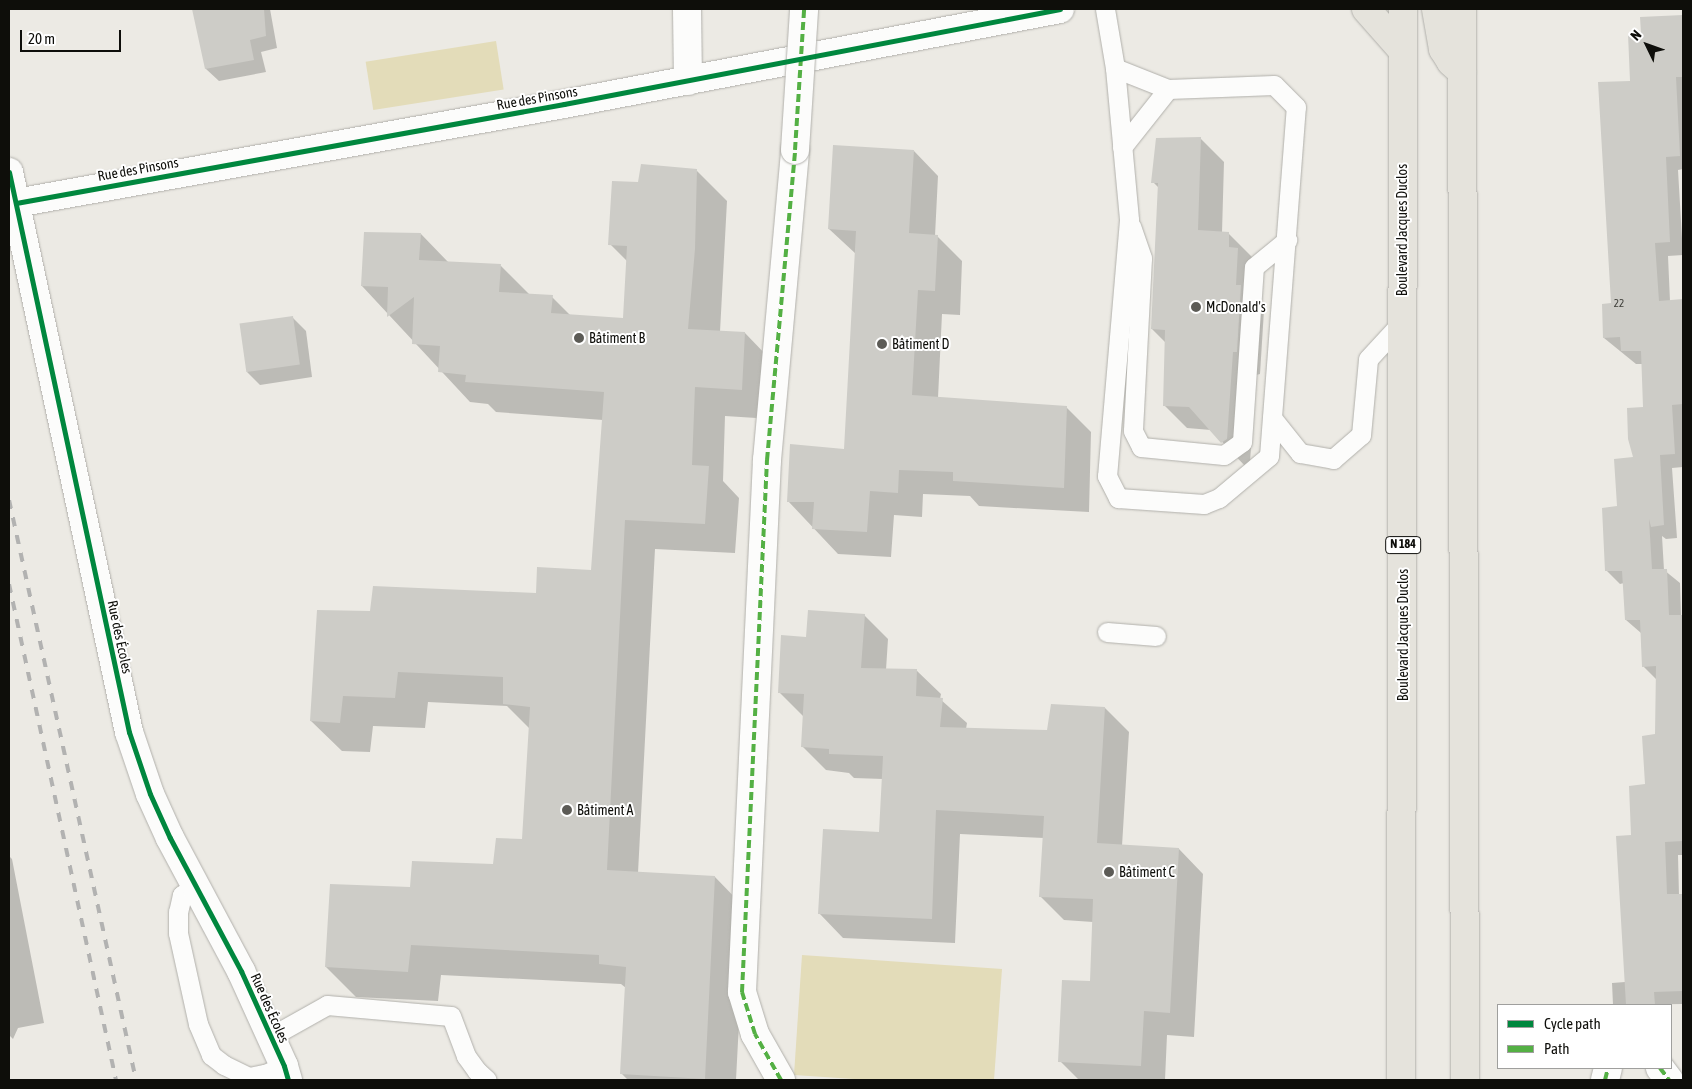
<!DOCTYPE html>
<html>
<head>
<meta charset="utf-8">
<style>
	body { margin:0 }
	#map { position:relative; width:1692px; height:1089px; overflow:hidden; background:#eceae4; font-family:"Asap Condensed",sans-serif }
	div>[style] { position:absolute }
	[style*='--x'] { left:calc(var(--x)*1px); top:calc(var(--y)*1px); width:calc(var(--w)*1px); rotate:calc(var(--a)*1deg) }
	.green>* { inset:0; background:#e3dcb9; transform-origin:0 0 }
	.shadow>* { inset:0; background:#0003 }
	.building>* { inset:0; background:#cdccc7; transform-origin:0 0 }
	.roads { filter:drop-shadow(0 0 1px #b1b0ab) drop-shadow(0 0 1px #b1b0ab) }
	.service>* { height:19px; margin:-9.5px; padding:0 9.5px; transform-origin:9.5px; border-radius:9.5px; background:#fcfcfb }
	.pedestrian>* { height:28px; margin:-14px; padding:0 14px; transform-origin:14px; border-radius:14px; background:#fcfcfb }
	.minor>* { height:28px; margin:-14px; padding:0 14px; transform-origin:14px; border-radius:14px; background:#fcfcfb }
	.primary>* { height:28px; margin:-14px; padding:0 14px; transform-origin:14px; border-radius:14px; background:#e5e3dc }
	.rail>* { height:4px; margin-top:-2px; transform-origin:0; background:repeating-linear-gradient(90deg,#b2b2b1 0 9px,transparent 0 18px) }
	.bridges { filter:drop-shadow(0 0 1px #b1b0ab) drop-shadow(0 0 1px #b1b0ab) }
	.pedestrian-bridge>* { height:28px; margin:-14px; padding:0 14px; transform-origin:14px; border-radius:14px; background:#fcfcfb }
	.quiet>* { height:4px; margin-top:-2px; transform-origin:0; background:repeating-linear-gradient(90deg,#54b044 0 8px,transparent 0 12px) }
	.cycleway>* { height:5px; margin:-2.5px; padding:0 2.5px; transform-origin:2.5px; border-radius:2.5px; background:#00873e }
	.dots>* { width:14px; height:14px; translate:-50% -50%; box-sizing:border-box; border:2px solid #fff; border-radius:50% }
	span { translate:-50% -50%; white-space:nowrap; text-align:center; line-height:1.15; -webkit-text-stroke:4px #fff; paint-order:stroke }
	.number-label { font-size:11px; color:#3e3e39 }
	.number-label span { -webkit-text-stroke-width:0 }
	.shield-label span { padding:1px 4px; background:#fff; border:1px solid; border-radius:4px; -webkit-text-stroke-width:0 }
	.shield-label { font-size:12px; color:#0e0e0a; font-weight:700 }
	.street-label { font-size:14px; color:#0e0e0a }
	.poi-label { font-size:14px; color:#0e0e0a }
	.left { translate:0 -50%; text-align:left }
	.frame { position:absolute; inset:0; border:10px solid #0e0e0a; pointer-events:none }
	.legend { position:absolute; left:1497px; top:1004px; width:175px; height:65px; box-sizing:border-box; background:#fff; border:1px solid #9f9f9d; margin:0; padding:6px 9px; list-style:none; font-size:15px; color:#0e0e0a }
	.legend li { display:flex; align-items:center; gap:10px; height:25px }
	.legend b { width:25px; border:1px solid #9f9f9d }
	.north { position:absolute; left:1622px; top:20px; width:50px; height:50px; -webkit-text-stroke:4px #fff; paint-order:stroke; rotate:312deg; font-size:14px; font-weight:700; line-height:20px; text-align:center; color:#0e0e0a }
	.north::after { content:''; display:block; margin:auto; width:18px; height:22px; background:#0e0e0a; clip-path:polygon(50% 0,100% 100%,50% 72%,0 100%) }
	.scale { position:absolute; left:20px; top:30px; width:101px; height:22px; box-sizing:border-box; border:2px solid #0e0e0a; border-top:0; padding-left:6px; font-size:15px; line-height:18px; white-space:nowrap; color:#0e0e0a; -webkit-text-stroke:4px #fff; paint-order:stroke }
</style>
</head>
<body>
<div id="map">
	<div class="green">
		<i style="left:496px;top:41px;width:49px;height:132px;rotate:81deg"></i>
		<i style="clip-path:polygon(802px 955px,1002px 969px,994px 1080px,869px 1080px,794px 1075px)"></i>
	</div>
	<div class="shadow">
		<i style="clip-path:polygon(193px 9px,270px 9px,277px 48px,261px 52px,266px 72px,219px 81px,206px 69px)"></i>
		<i style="clip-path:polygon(1683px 16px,1683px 169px,1678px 170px,1683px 255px,1668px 256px,1670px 301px,1683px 300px,1683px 467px,1672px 468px,1677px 538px,1666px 539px,1662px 536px,1664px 570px,1680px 583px,1681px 616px,1683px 616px,1683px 855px,1678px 855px,1679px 895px,1683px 897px,1683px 1004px,1613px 1005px,1612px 983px,1625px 982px,1632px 836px,1647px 785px,1656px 736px,1656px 679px,1643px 666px,1641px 633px,1626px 620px,1624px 583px,1620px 584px,1606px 570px,1619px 508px,1635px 458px,1644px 408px,1643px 364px,1636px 364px,1604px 338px,1613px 304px,1631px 82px,1642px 34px,1641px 18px)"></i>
		<i style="clip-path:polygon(1200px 138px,1224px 162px,1222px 233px,1228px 233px,1252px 257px,1259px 305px,1264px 310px,1260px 374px,1256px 375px,1250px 462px,1245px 466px,1211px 430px,1187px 428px,1164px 405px,1166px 343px,1152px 329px,1159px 188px,1153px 182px)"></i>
		<i style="clip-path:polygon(914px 151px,938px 176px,935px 236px,937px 236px,962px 261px,960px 315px,942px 314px,938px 398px,1066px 407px,1091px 432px,1089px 512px,979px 506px,970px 496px,923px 494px,922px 517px,894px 515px,891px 557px,838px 554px,788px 501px,845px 450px,856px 254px,829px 229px)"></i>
		<i style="clip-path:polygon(697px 171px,727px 201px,720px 332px,745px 333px,775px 364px,772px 419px,725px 416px,723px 481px,739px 498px,735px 553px,655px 549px,638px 873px,715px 877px,745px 908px,736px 1080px,628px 1080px,622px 1074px,626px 988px,621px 984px,441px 975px,438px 1001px,356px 997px,326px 967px,411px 888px,494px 866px,523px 840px,530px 729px,507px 706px,428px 702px,425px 728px,373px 726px,370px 752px,342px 751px,311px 721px,371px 613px,537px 594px,592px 571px,603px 420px,496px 412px,488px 404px,470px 402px,362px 286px,421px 234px,449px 263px,501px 266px,530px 295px,552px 297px,571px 316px,624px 320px,627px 261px,610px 244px,639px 183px)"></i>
		<i style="clip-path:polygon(292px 317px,306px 331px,312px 377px,260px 385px,247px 372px)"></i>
		<i style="clip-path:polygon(864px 615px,888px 639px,886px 670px,916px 670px,941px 694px,940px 699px,967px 723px,966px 729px,1048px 732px,1105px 708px,1129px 732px,1122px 846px,1179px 849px,1203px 874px,1194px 1037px,1167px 1035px,1165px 1080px,1079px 1080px,1060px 1061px,1091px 982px,1093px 922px,1064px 920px,1040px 896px,1044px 838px,960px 834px,955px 943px,843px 938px,819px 913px,880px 834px,883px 779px,854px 778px,849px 773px,826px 770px,802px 746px,804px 717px,779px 692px,807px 638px)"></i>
		<i style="clip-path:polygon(9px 856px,12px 859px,44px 1023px,18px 1028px,13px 1039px,9px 1035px)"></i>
	</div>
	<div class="building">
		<i style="clip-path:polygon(192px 9px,264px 9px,266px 36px,250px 40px,254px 60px,205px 69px)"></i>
		<i style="clip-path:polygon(1683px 15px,1683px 77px,1676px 77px,1680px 156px,1666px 157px,1670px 242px,1655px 243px,1659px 301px,1683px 299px,1683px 404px,1672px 405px,1675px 454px,1660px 455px,1664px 525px,1651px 527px,1649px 519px,1652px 569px,1667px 569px,1669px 615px,1683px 615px,1683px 841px,1665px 842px,1667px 894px,1682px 894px,1683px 991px,1654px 992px,1655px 1005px,1626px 1005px,1616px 836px,1631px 835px,1629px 786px,1645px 784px,1642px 736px,1655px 734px,1656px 666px,1642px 667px,1640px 620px,1625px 620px,1622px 571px,1605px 571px,1602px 508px,1617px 506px,1614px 459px,1633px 457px,1628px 439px,1627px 408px,1643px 407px,1641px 351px,1621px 351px,1620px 337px,1603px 338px,1602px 304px,1611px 303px,1598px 82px,1630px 81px,1628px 34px,1641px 33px,1640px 17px)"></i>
		<i style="clip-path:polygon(1201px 137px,1198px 230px,1229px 232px,1229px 247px,1238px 248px,1236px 285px,1241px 285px,1237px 352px,1233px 352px,1227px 439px,1221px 443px,1189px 407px,1163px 406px,1165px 330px,1151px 329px,1158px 183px,1151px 183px,1156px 138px)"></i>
		<i style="clip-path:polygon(833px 145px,914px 150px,909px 233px,938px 235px,935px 291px,918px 290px,912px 395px,1067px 406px,1064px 488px,953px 481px,953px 472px,899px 470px,898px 493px,870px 491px,867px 532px,812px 529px,814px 502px,787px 502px,790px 444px,844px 449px,856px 231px,828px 229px)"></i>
		<i style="clip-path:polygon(641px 164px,697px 169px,695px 249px,688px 329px,745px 332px,742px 390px,695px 387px,692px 465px,709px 466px,705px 524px,625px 520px,607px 870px,715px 876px,705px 1079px,620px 1074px,626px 967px,599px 964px,599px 955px,411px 945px,408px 972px,325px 967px,330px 884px,410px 887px,412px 861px,493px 864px,496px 838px,522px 839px,530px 707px,503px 704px,503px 677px,398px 672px,395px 698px,343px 696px,340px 723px,310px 721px,317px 610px,370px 611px,373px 586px,536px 593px,537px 567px,591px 570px,604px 392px,465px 382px,466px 375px,438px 372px,440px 346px,412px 344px,414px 297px,387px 317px,388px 287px,361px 286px,364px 232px,421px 233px,419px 260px,501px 264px,499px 292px,553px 295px,551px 313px,623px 318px,627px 246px,608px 245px,612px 181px,638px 182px)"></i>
		<i style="left:293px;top:316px;width:49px;height:54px;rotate:82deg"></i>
		<i style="clip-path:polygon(808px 610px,865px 614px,861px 668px,917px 669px,916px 696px,943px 698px,940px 727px,1047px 730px,1051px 704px,1105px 707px,1097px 843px,1179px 848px,1170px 1013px,1144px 1011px,1141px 1066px,1058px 1062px,1062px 980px,1090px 981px,1093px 899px,1039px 897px,1044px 816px,936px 810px,932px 919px,818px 914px,823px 829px,879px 832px,883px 756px,829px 754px,829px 749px,801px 747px,804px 694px,778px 693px,781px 635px,806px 637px)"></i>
	</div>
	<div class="roads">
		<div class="service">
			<i style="--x:1105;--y:9;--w:60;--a:80.4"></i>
			<i style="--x:1115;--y:68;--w:153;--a:84.7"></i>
			<i style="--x:1129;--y:220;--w:257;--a:94.9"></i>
			<i style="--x:1107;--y:476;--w:25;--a:63"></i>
			<i style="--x:1118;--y:498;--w:86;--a:4"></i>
			<i style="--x:1204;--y:504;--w:16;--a:-22"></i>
			<i style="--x:1219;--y:498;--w:65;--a:-40"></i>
			<i style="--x:1269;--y:456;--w:350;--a:-85.6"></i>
			<i style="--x:1296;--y:107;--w:31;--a:-135"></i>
			<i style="--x:1274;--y:85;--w:106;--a:177.8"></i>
			<i style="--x:1168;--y:89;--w:57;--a:-158.4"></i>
			<i style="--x:1122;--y:147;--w:74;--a:-51.6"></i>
			<i style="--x:1131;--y:226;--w:34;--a:71"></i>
			<i style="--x:1142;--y:258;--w:173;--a:93"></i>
			<i style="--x:1133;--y:431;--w:18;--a:63"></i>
			<i style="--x:1141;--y:447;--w:83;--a:5.5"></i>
			<i style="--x:1224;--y:455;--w:22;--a:-36"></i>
			<i style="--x:1242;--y:442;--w:175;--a:-86.1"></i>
			<i style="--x:1254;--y:267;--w:43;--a:-39.3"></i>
			<i style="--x:1272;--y:418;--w:45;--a:51.3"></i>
			<i style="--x:1300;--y:453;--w:34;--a:10"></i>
			<i style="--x:1333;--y:459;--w:37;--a:-41"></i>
			<i style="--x:1361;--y:435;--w:76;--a:-84.7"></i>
			<i style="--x:1368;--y:359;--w:50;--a:-47.4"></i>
			<i style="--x:1107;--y:632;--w:49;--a:4.7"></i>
			<i style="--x:196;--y:886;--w:17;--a:147"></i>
			<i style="--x:182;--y:895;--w:17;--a:103"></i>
			<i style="--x:178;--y:912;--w:21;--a:90"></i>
			<i style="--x:178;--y:933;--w:93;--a:77.6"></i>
			<i style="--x:198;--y:1024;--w:34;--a:67"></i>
			<i style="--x:211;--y:1055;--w:16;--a:38"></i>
			<i style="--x:224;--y:1065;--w:28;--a:26"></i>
			<i style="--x:249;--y:1077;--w:16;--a:-11"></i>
			<i style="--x:265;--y:1074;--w:21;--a:-23"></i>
			<i style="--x:270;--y:1037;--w:65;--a:-29.3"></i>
			<i style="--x:327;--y:1005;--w:124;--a:5.1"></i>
			<i style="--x:451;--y:1016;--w:43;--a:69.4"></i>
			<i style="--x:466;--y:1056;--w:19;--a:54"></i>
			<i style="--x:477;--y:1071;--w:13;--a:42"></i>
		</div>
		<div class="pedestrian">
			<i style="--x:1660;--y:1068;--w:15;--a:53"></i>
			<i style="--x:781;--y:1080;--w:53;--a:-119.5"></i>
			<i style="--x:755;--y:1034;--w:44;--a:-107.2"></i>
			<i style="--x:742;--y:992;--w:533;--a:-87.31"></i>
			<i style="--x:767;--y:460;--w:311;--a:-84.8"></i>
			<i style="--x:1605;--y:1080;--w:12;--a:-76"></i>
		</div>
		<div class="minor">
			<i style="--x:687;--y:9;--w:72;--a:89.2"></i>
			<i style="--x:9;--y:172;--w:573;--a:77.91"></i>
			<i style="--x:129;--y:732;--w:65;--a:71.3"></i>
			<i style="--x:150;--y:794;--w:48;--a:65.6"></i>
			<i style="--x:170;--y:838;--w:151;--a:61.9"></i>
			<i style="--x:241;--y:971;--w:104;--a:65.6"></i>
			<i style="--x:284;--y:1066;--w:15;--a:74"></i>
			<i style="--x:16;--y:203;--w:557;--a:-10.24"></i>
			<i style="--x:564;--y:104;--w:505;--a:-10.84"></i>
		</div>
		<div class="primary">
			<i style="--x:1366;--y:9;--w:56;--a:48.6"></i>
			<i style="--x:1436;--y:9;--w:41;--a:80.1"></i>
			<i style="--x:1443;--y:49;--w:15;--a:58"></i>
			<i style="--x:1451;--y:62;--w:15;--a:42"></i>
			<i style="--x:1462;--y:9;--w:1071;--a:89.84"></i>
			<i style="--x:1401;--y:1080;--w:1071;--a:-89.89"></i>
		</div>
	</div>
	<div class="rail">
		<i style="--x:9;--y:500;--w:594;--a:77.65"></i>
		<i style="--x:9;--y:584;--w:507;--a:77.83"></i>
	</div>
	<div class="bridges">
		<div class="pedestrian-bridge">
			<i style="--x:795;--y:150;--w:141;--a:-86.3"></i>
		</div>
	</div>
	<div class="quiet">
		<i style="--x:1660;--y:1068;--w:15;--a:53"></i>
		<i style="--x:781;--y:1080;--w:53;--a:-119.5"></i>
		<i style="--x:755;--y:1034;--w:44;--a:-107.2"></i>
		<i style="--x:742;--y:992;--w:533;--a:-87.31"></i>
		<i style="--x:767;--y:460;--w:311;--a:-84.8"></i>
		<i style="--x:795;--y:150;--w:141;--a:-86.3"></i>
		<i style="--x:1605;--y:1080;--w:12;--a:-76"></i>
	</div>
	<div class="cycleway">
		<i style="--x:9;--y:172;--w:573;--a:77.91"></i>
		<i style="--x:129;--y:732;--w:65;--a:71.3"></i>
		<i style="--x:150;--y:794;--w:48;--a:65.6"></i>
		<i style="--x:170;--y:838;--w:151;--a:61.9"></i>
		<i style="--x:241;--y:971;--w:104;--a:65.6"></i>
		<i style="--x:284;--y:1066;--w:15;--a:74"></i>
		<i style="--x:16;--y:203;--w:557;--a:-10.24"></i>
		<i style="--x:564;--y:104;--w:505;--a:-10.84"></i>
	</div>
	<div class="dots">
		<i style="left:1196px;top:307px;background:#5c5b56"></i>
		<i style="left:579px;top:338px;background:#5c5b56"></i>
		<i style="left:882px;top:344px;background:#5c5b56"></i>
		<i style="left:567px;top:810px;background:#5c5b56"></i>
		<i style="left:1109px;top:872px;background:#5c5b56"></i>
	</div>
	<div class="number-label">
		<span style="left:1619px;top:303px">22</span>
	</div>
	<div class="shield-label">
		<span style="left:1403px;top:545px">N 184</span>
	</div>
	<div class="street-label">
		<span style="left:537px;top:98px;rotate:-10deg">Rue des Pinsons</span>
		<span style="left:138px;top:169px;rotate:-10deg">Rue des Pinsons</span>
		<span style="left:1402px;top:230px;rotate:-90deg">Boulevard Jacques Duclos</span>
		<span style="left:1403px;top:635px;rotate:-90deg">Boulevard Jacques Duclos</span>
		<span style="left:120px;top:637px;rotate:78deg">Rue des Écoles</span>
		<span style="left:270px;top:1008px;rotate:66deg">Rue des Écoles</span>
	</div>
	<div class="poi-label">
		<span class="left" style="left:1206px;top:307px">McDonald's</span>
		<span class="left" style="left:589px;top:338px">Bâtiment B</span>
		<span class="left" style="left:892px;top:344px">Bâtiment D</span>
		<span class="left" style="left:577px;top:810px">Bâtiment A</span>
		<span class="left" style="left:1119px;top:872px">Bâtiment C</span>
	</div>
	<div class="frame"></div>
	<ul class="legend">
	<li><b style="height:6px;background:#00873e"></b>Cycle path</li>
	<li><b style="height:6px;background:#54b044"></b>Path</li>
	</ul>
	<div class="north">N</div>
	<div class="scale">20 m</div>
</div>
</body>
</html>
